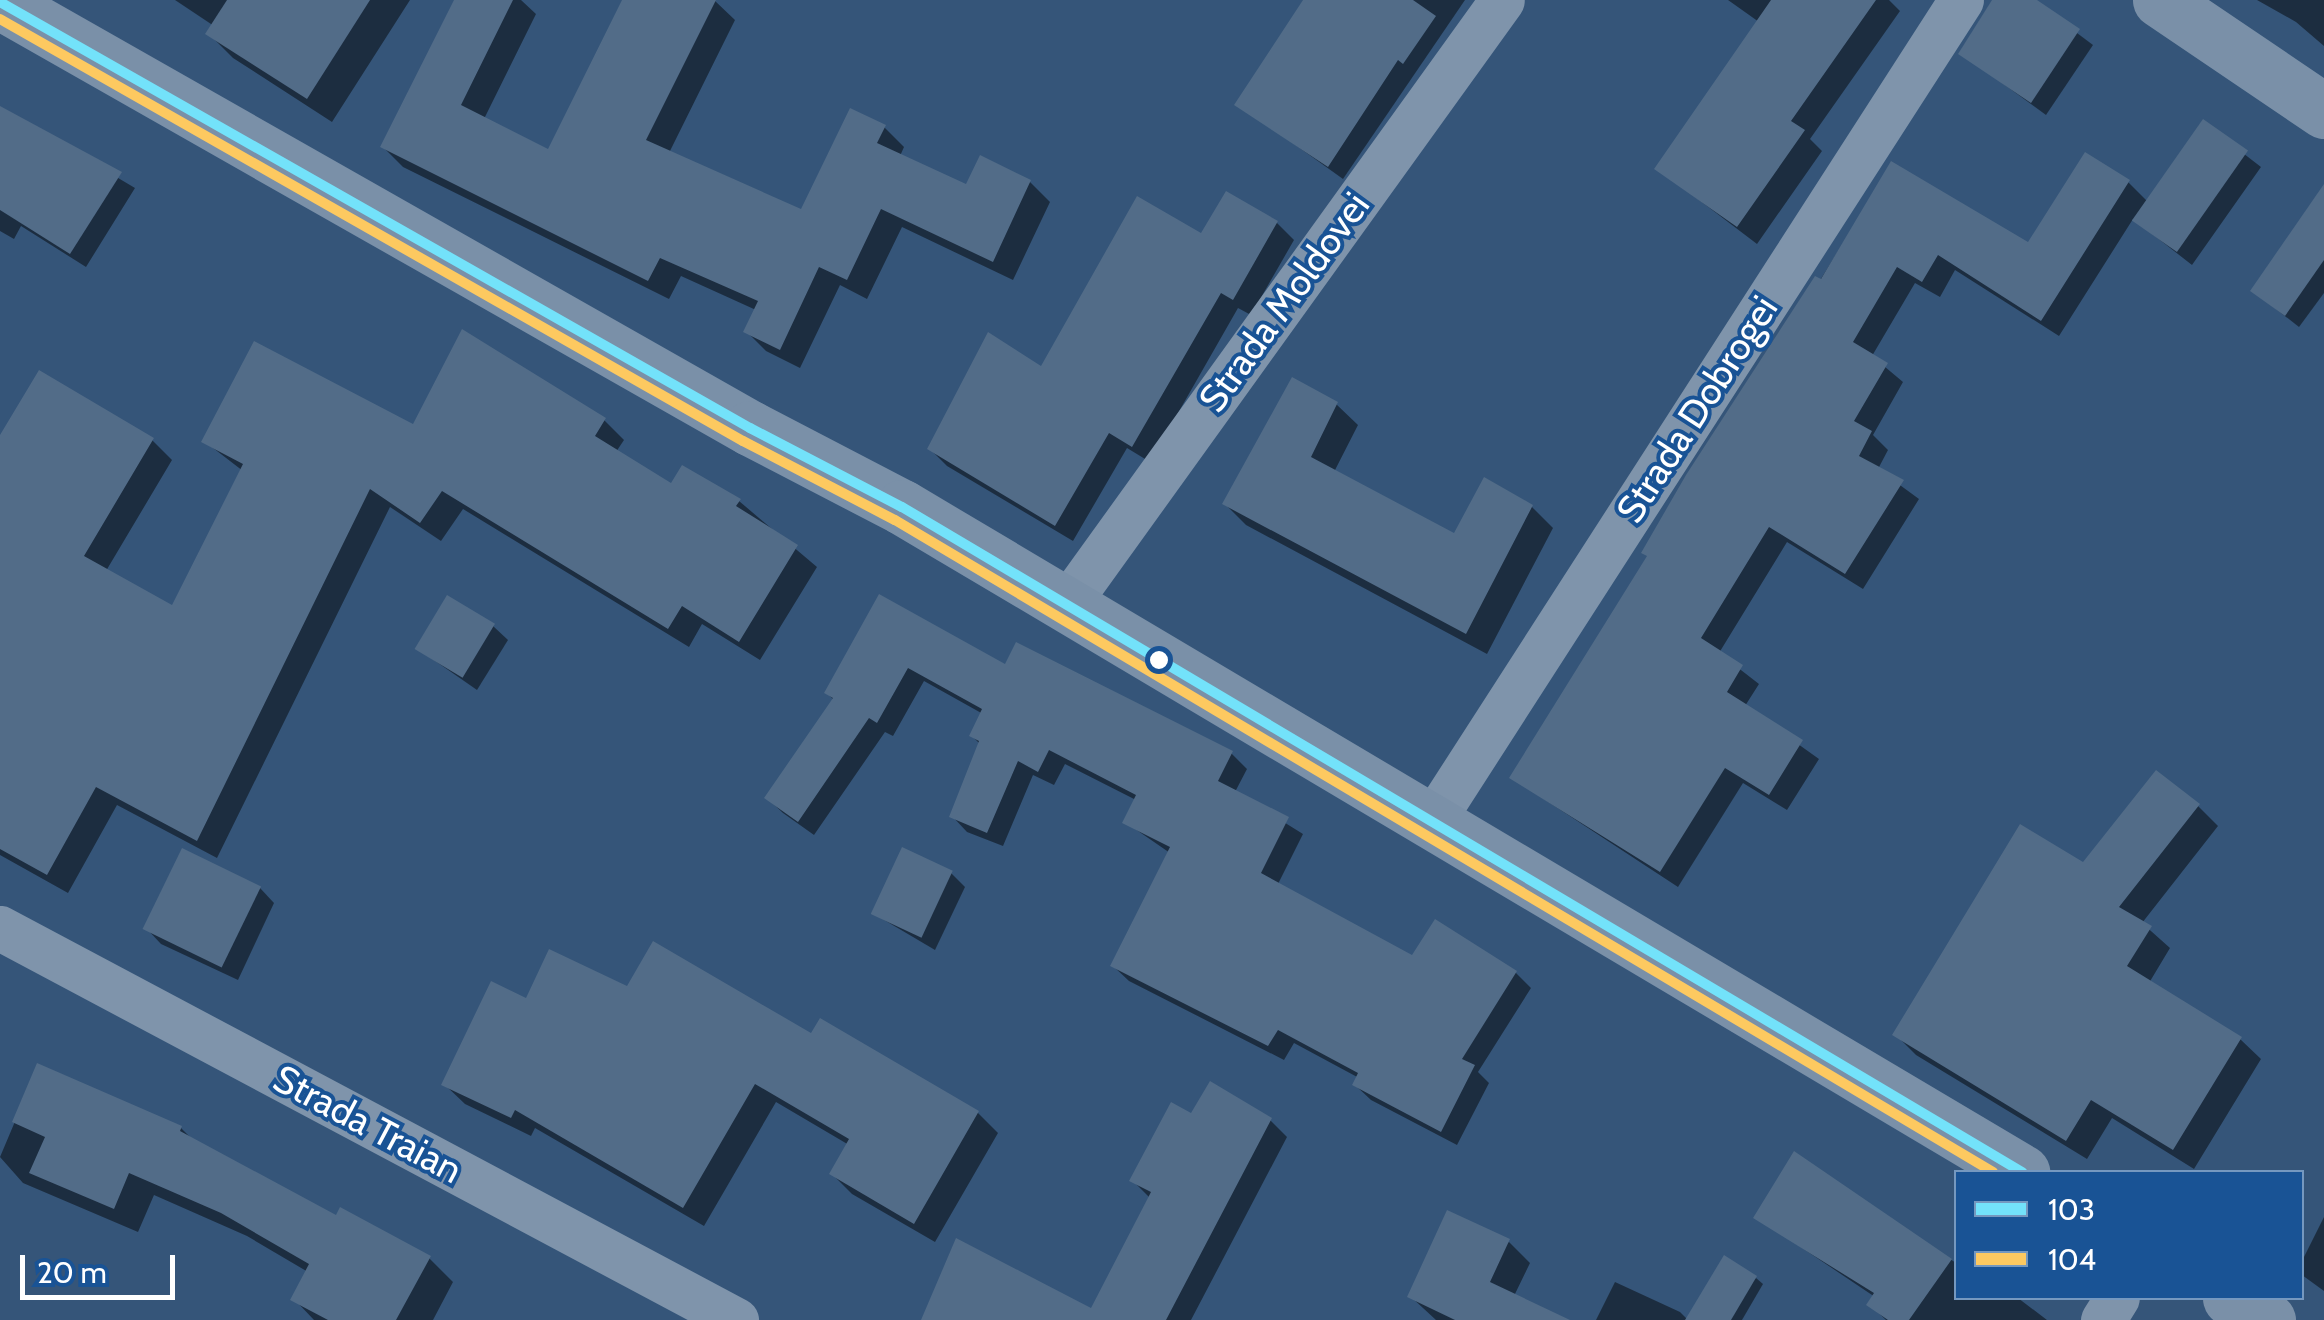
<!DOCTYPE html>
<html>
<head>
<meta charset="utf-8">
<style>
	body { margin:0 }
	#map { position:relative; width:2324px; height:1320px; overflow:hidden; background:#355579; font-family:Cabin,sans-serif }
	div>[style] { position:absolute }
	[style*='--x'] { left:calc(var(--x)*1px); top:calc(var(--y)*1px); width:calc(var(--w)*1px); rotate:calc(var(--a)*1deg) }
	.shadow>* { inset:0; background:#0007 }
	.building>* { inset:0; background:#526c88; transform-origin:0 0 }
	.street>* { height:45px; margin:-22.5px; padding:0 22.5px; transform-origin:22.5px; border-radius:22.5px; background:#7f94ab }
	.secondary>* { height:55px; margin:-27.5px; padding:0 27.5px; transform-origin:27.5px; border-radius:27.5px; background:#7a90a8 }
	.bus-1>* { height:10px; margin:-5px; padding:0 5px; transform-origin:5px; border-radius:5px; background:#73e2fa }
	.bus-2>* { height:10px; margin:-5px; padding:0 5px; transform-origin:5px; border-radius:5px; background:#fdc960 }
	.dots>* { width:28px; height:28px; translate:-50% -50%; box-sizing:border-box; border:5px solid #195395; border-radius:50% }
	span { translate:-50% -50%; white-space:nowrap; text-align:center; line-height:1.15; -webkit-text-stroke:8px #195395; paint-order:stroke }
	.street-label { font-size:38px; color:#fff }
	.legend { position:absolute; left:1954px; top:1170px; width:350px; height:130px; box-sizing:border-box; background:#195395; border:2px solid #7598bf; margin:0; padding:12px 18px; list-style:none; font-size:30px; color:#fff }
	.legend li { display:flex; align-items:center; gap:20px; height:50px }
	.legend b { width:50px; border:2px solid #7598bf }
	.scale { position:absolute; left:20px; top:1255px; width:155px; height:45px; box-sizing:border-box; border:5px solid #fff; border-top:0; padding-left:12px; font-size:30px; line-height:35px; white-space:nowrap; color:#fff; -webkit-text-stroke:8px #195395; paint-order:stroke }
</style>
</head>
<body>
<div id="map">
	<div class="shadow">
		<i style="clip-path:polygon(175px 0,410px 0,332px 122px,233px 58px,209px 34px,214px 26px)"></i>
		<i style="clip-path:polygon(457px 0,521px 0,536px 14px,484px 119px,549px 152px,625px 0,714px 0,735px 20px,669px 153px,803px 213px,884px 127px,904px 147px,900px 156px,968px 188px,1030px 182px,1050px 202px,1013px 280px,902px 227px,867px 299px,840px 285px,800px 368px,766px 351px,746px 331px,756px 310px,681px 276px,669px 299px,403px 167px,383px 147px)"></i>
		<i style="clip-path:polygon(1306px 0,1465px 0,1343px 179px,1238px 104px)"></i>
		<i style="clip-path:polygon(1728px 0,1889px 0,1900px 11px,1810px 139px,1822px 151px,1757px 244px,1657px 168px,1759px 22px)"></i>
		<i style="clip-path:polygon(1996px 0,2033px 0,2093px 45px,2046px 115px,1961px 53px)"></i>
		<i style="clip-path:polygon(2257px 0,2324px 0,2324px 46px,2296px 22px)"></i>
		<i style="clip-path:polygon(0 108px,135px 188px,86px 267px,21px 226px,14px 239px,0 231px)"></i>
		<i style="clip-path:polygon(2204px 123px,2261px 167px,2192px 265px,2133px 219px,2059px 336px,1955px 270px,1940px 297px,1915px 283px,1872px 356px,1903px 382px,1873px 435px,1888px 450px,1878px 469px,1919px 499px,1863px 589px,1787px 542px,1719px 653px,1759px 684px,1745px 706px,1819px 759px,1787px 810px,1743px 783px,1678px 887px,1512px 778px,1892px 164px,2029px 245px,2128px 182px,2148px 202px)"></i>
		<i style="clip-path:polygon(1277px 223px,1294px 240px,1251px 315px,1238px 308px,1150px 462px,1127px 448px,1073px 541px,947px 466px,930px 449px,1041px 370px,1202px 237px)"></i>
		<i style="clip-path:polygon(2324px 237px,2324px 293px,2299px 327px,2253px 291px)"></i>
		<i style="clip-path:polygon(1336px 404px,1358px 425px,1334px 472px,1456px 536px,1485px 480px,1532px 507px,1553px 528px,1487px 654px,1246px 525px,1225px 504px)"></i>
		<i style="clip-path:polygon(604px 420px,624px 440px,616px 452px,672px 486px,739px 501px,817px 567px,760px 660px,702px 624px,689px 647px,463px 509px,441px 541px,390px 507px,217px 858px,117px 805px,68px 893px,0 855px,0 440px,152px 440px,172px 460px,106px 571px,173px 608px,243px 471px,204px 441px)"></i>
		<i style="clip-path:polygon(880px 597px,1006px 668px,1231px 753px,1247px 769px,1235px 792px,1303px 834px,1278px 884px,1413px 958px,1516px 973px,1531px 988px,1478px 1072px,1489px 1083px,1457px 1145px,1371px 1100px,1355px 1085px,1359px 1078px,1294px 1043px,1284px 1060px,1129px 981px,1113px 966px,1170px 853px,1125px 822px,1136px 800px,1065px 764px,1054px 785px,1033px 775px,1003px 846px,967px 832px,952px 816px,980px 744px,972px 736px,983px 714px,924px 681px,893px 736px,885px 732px,814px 835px,783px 813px,767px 798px,834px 700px,827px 693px)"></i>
		<i style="clip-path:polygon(493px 626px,508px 640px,477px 690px,418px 649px)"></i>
		<i style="clip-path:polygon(2198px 806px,2218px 826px,2142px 923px,2170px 948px,2149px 983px,2240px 1039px,2261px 1059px,2194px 1169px,2112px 1118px,2087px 1159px,1916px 1055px,1896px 1035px,2083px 866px)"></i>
		<i style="clip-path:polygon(951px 873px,965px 887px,935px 950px,874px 914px)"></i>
		<i style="clip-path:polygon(260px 888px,274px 903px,238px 980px,161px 944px,147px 929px)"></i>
		<i style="clip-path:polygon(628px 989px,812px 1037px,821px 1021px,978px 1113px,998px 1133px,935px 1242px,852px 1194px,832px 1174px,849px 1145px,776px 1102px,704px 1226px,535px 1128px,531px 1136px,465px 1104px,444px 1084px,527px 1002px)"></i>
		<i style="clip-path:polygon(38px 1067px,181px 1128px,195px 1142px,337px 1219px,429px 1258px,453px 1282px,433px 1320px,314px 1320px,294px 1299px,308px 1272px,247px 1236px,154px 1195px,138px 1232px,23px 1183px,0 1157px)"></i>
		<i style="clip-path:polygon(1192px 1116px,1270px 1120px,1287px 1137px,1191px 1320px,923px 1320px,1092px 1312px,1149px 1197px,1132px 1180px)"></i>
		<i style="clip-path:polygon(1795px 1155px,1956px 1263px,1956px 1298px,2018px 1298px,2047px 1320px,1886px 1320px,1869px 1304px,1875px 1297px,1756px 1217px)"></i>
		<i style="clip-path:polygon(2324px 1217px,2324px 1291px,2302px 1275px,2302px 1261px)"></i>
		<i style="clip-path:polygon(1509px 1242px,1530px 1263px,1514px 1296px,1564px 1320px,1436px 1320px,1410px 1296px)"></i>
		<i style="clip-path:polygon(1756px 1278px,1763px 1284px,1742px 1320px,1701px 1320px)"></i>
		<i style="clip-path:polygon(1615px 1282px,1680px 1312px,1688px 1320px,1596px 1320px)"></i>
	</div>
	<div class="building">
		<i style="clip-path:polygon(227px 0,370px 0,307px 99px,205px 34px)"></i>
		<i style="clip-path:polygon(454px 0,513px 0,461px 105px,548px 149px,622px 0,716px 0,646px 140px,801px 209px,850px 108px,886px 125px,877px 143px,966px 184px,980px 155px,1031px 180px,993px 262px,881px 209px,847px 280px,819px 267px,780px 350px,743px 332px,758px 301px,660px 258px,648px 281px,380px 147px)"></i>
		<i style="clip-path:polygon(1303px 0,1413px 0,1436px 16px,1403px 64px,1398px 60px,1328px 167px,1234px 105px)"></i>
		<i style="clip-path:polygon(1771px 0,1876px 0,1791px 121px,1805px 130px,1737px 227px,1654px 169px)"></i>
		<i style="clip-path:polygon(1992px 0,2037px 0,2080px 29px,2031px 103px,1958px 54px)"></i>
		<i style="clip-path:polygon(0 106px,122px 172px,70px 254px,0 210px)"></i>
		<i style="left:2203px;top:119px;width:55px;height:124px;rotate:35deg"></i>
		<i style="clip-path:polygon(2085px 152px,2130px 180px,2041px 321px,1938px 255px,1922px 282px,1897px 267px,1853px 342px,1888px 363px,1854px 421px,1872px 431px,1859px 456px,1904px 480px,1845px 574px,1769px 527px,1701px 638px,1743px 665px,1727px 692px,1803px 740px,1769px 795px,1725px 768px,1660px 872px,1509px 778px,1647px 556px,1641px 553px,1686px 475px,1815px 276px,1821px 279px,1891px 161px,2028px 242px)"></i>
		<i style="clip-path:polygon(2324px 184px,2324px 260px,2285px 316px,2250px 291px)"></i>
		<i style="clip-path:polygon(1226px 191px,1278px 221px,1233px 300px,1221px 293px,1132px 447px,1109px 433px,1055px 526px,927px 449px,988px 332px,1041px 366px,1137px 196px,1201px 233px)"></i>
		<i style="clip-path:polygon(462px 329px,606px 418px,595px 436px,671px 483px,682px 465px,741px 499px,736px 506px,798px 545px,739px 642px,682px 606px,668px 629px,442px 491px,420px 523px,370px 489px,197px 841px,96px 787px,47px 875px,0 849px,0 435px,39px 370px,154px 438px,84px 556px,172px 605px,243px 464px,201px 442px,254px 341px,413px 424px)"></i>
		<i style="clip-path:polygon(1292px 377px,1338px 402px,1311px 457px,1454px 533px,1484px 477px,1533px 505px,1466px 634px,1222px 504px)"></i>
		<i style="clip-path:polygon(879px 594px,1005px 664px,1016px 642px,1233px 751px,1218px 781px,1289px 817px,1261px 873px,1412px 955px,1435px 919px,1517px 971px,1462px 1059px,1475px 1065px,1441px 1132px,1352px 1085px,1358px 1073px,1278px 1030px,1268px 1046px,1110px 966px,1170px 847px,1122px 823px,1136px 795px,1049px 750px,1038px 772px,1018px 761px,987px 833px,949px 817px,979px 741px,969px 736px,982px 709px,908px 668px,877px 723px,869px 718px,798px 822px,764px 798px,833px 698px,824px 693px)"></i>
		<i style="left:447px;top:595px;width:56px;height:63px;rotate:31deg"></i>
		<i style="clip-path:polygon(2156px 770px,2200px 804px,2119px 907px,2152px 926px,2127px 966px,2242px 1037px,2173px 1150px,2091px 1100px,2066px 1141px,1892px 1035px,2020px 824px,2083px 862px)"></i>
		<i style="left:902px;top:847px;width:56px;height:74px;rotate:25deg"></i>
		<i style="left:182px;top:848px;width:88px;height:90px;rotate:26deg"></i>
		<i style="clip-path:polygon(653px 941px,811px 1033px,820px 1018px,979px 1111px,914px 1224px,829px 1174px,849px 1139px,755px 1084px,683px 1208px,515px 1110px,511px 1118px,441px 1085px,491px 981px,526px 998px,549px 949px,627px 986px)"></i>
		<i style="clip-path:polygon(37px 1063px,182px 1126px,180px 1131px,336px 1215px,340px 1207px,431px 1256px,396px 1320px,328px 1320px,290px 1300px,309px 1264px,221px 1213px,129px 1173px,114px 1209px,29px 1173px,45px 1137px,12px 1122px)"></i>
		<i style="clip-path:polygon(1210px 1081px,1272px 1118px,1166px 1320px,921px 1320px,956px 1238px,1091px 1308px,1151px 1192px,1129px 1181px,1171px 1102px,1191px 1113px)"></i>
		<i style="clip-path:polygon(1794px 1151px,1952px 1259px,1909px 1320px,1888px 1320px,1866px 1305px,1874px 1293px,1753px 1218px)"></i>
		<i style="clip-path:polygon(1447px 1210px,1510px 1239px,1490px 1282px,1570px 1320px,1455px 1320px,1407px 1297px)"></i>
		<i style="clip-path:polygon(1724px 1255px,1757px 1276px,1731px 1320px,1685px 1320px)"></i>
	</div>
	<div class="street">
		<i style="--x:1067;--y:604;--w:744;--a:-54.24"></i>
		<i style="--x:1434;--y:818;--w:973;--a:-57.21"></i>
		<i style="--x:0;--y:928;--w:834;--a:28.04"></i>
		<i style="--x:2103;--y:1320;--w:26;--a:-58"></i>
	</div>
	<div class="secondary">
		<i style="--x:2160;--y:0;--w:198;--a:34.1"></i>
		<i style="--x:0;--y:2;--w:863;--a:29.6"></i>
		<i style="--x:750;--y:428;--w:171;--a:27.5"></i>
		<i style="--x:902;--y:507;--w:1303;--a:30.7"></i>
		<i style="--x:2230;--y:1298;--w:44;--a:30.1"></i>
	</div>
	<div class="bus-1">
		<i style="--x:0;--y:2;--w:863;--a:29.6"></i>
		<i style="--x:750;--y:428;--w:171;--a:27.5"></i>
		<i style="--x:902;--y:507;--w:1303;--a:30.7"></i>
	</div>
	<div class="bus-2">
		<i style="--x:0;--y:19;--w:854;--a:29.6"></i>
		<i style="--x:743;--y:441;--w:171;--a:27.5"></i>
		<i style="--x:895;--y:520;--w:1277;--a:30.7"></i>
	</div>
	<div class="dots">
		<i style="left:1159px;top:660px;background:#fff"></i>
	</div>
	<div class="street-label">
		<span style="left:1284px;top:302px;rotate:-54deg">Strada Moldovei</span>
		<span style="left:1697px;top:409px;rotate:-57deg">Strada Dobrogei</span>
		<span style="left:368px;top:1124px;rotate:28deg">Strada Traian</span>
	</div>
	<ul class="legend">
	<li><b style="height:12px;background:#73e2fa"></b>103</li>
	<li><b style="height:12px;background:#fdc960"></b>104</li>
	</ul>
	<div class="scale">20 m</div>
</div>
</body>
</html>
